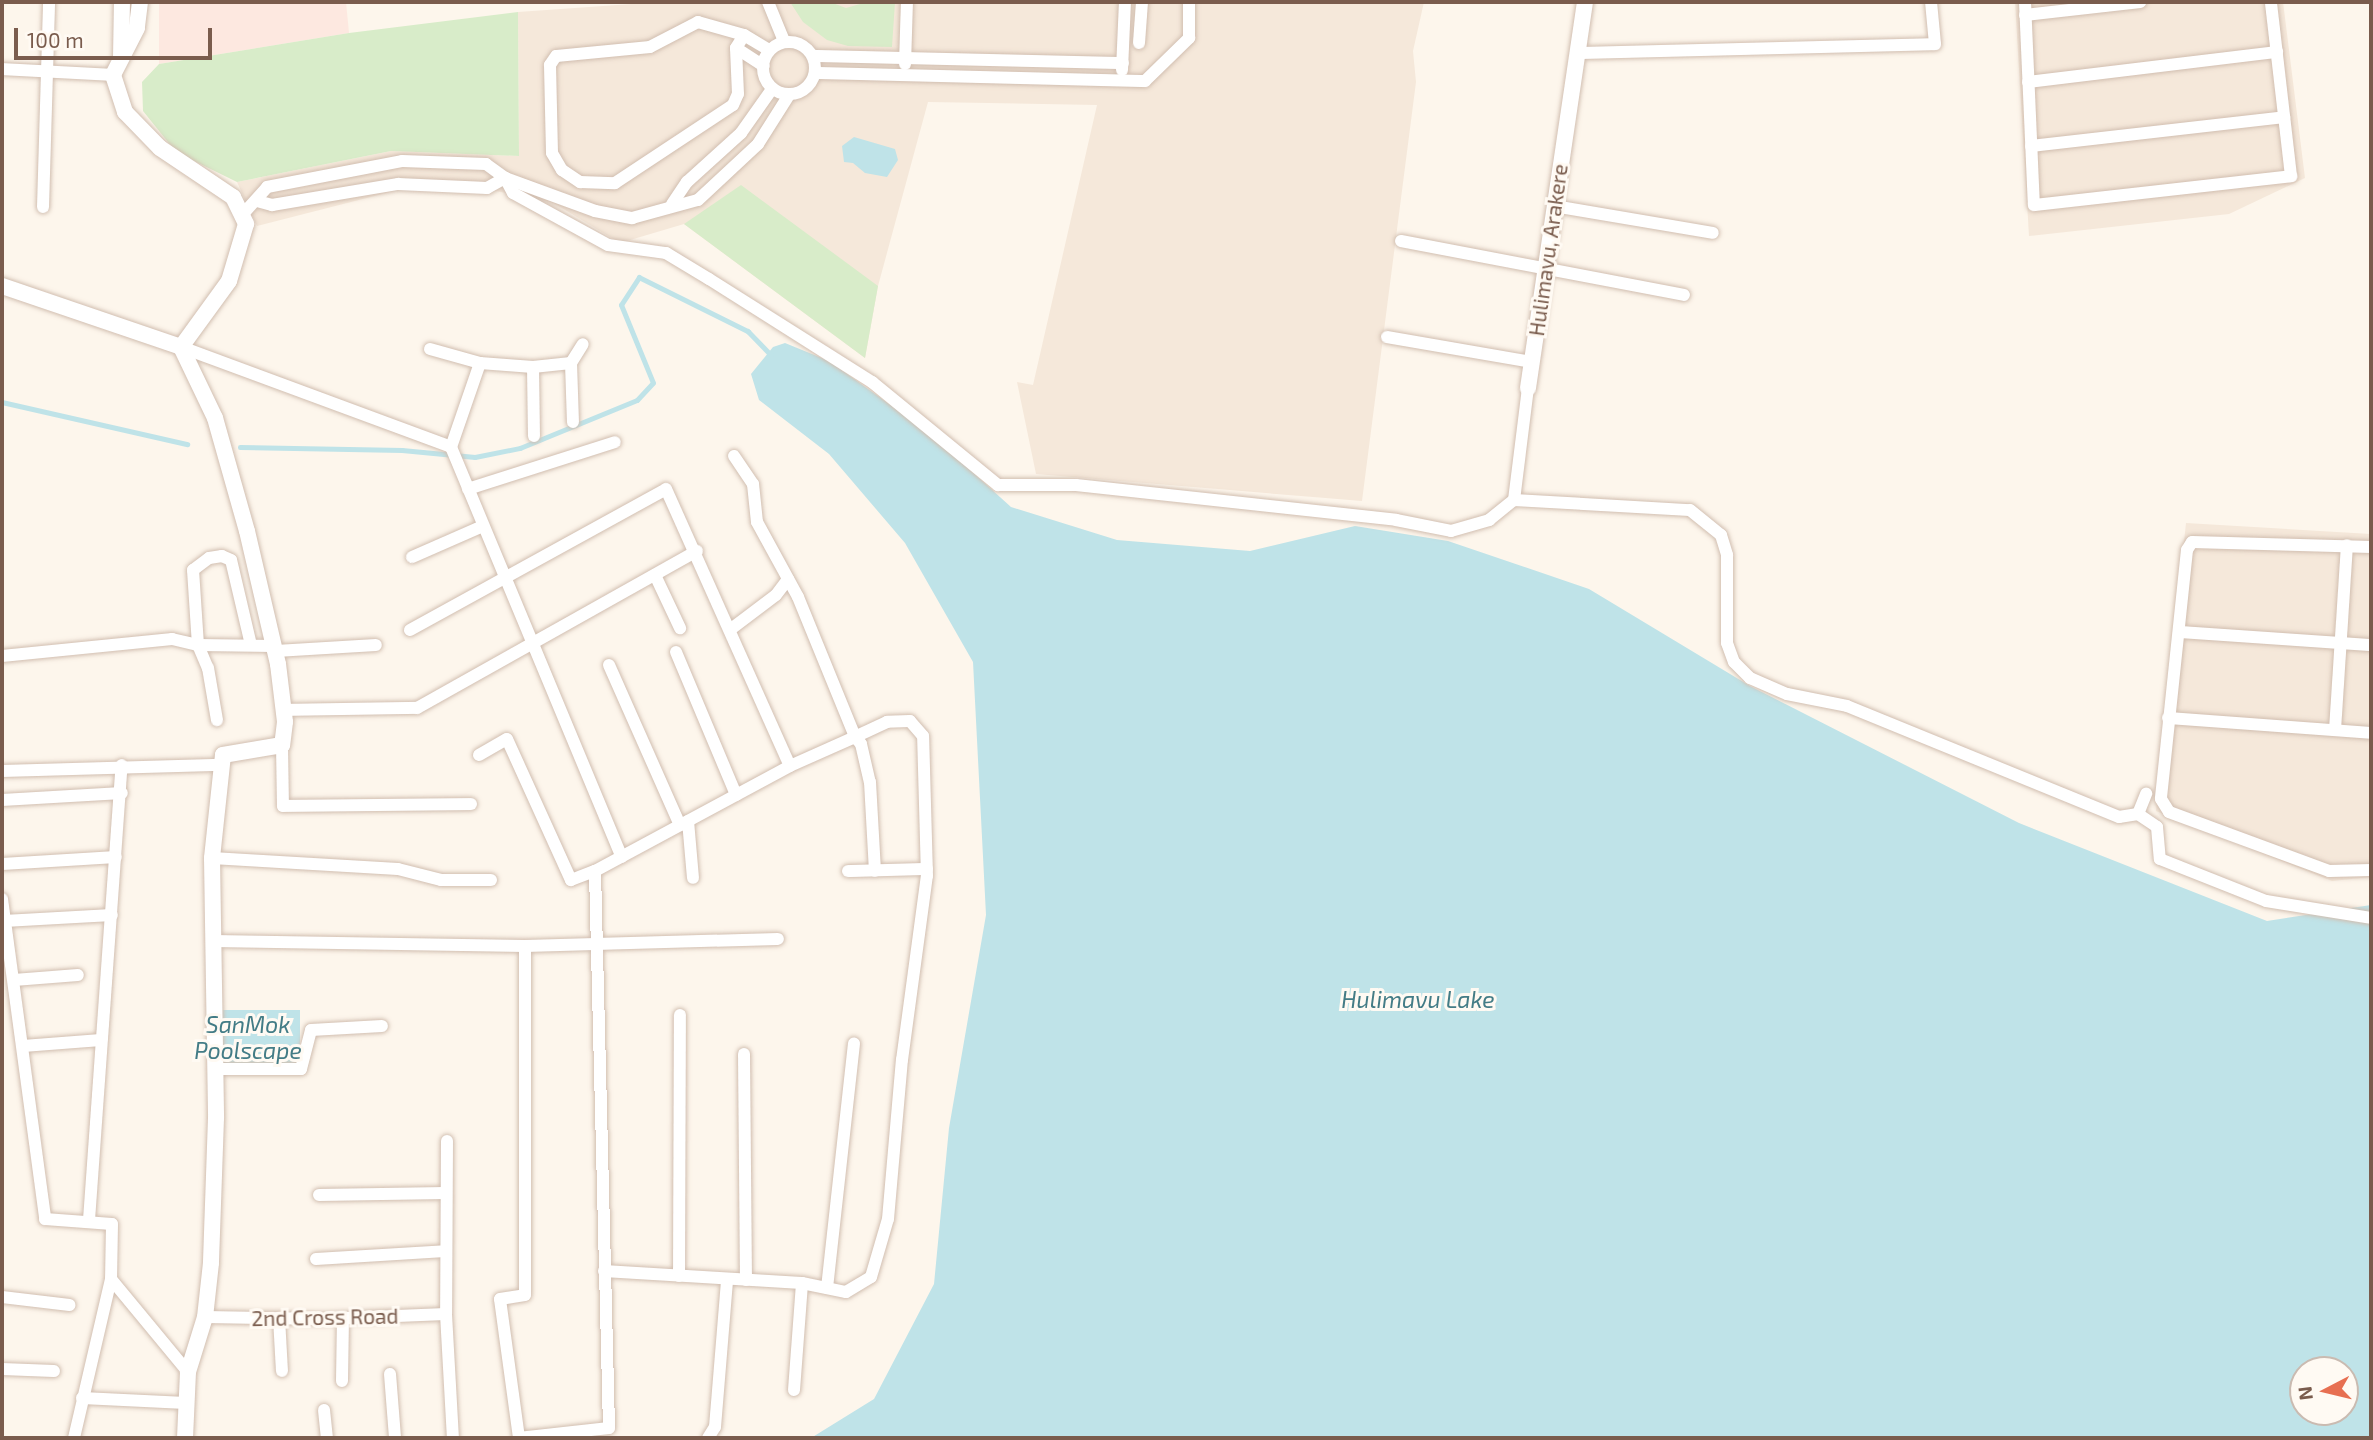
<!DOCTYPE html>
<html>
<head>
<meta charset="utf-8">
<style>
	body { margin:0 }
	#map { position:relative; width:2373px; height:1440px; overflow:hidden; background:#fdf6ec; font-family:"Exo 2",sans-serif }
	div>[style] { position:absolute }
	[style*='--x'] { left:calc(var(--x)*1px); top:calc(var(--y)*1px); width:calc(var(--w)*1px); rotate:calc(var(--a)*1deg) }
	.residential>* { inset:0; background:#f5e8da }
	.commercial>* { inset:0; background:#fde8e0 }
	.green>* { inset:0; background:#d8ecc9 }
	.water>* { inset:0; background:#bfe3e8; transform-origin:0 0 }
	.stream>* { height:4.5px; margin:-2.25px; padding:0 2.25px; transform-origin:2.25px; border-radius:2.25px; background:#bfe3e8 }
	.roads { filter:drop-shadow(0 0 2px #d1beb0) drop-shadow(0 0 2px #d1beb0) }
	.street>* { height:12px; margin:-6px; padding:0 6px; transform-origin:6px; border-radius:6px; background:#fff }
	.street>.ring { margin:-6px; padding:0; box-sizing:content-box; background:none; border:12px solid #fff; border-radius:50% }
	.secondary>* { height:16px; margin:-8px; padding:0 8px; transform-origin:8px; border-radius:8px; background:#fff }
	span { translate:-50% -50%; white-space:nowrap; text-align:center; line-height:1.15; -webkit-text-stroke:6px #fffaf3; paint-order:stroke }
	.street-label { font-size:21px; color:#7a5c4d }
	.water-label { font-size:23px; color:#437c86; font-style:italic }
	.frame { position:absolute; inset:0; border:4px solid #7a5c4d; pointer-events:none }
	.north { position:absolute; left:2289px; top:1356px; width:70px; height:70px; box-sizing:border-box; background:#fffaf3; border:2px solid #cabbb1; border-radius:50%; rotate:263deg; font-size:19px; font-weight:700; line-height:28px; text-align:center; color:#7a5c4d }
	.north::after { content:''; display:block; margin:auto; width:24px; height:32px; background:#e76f51; clip-path:polygon(50% 0,100% 100%,50% 72%,0 100%) }
	.scale { position:absolute; left:14px; top:28px; width:198px; height:32px; box-sizing:border-box; border:4px solid #7a5c4d; border-top:0; padding-left:9px; font-size:21px; line-height:24px; white-space:nowrap; color:#7a5c4d; -webkit-text-stroke:5px #fffaf3; paint-order:stroke }
</style>
</head>
<body>
<div id="map">
	<div class="residential">
		<i style="clip-path:polygon(660px 2px,1424px 2px,1413px 51px,1416px 82px,1362px 501px,1036px 474px,1017px 382px,1033px 385px,1097px 105px,928px 102px,878px 286px,865px 358px,684px 224px,620px 243px,552px 202px,491px 190px,398px 190px,257px 226px,237px 182px,391px 151px,519px 156px,518px 12px)"></i>
		<i style="clip-path:polygon(2015px 2px,2283px 2px,2305px 178px,2229px 214px,2029px 236px)"></i>
		<i style="clip-path:polygon(2186px 523px,2371px 534px,2371px 877px,2332px 881px,2156px 811px)"></i>
	</div>
	<div class="commercial">
		<i style="clip-path:polygon(159px 2px,346px 2px,349px 33px,159px 64px)"></i>
	</div>
	<div class="green">
		<i style="clip-path:polygon(790px 2px,830px 2px,846px 8px,867px 2px,895px 2px,892px 47px,848px 46px,827px 40px,803px 22px)"></i>
		<i style="clip-path:polygon(518px 12px,519px 156px,391px 151px,237px 182px,176px 152px,143px 111px,142px 82px,159px 64px,349px 33px)"></i>
		<i style="clip-path:polygon(741px 185px,878px 286px,865px 358px,684px 224px)"></i>
	</div>
	<div class="water">
		<i style="clip-path:polygon(854px 137px,895px 149px,898px 160px,887px 177px,865px 173px,853px 163px,844px 162px,842px 146px)"></i>
		<i style="clip-path:polygon(evenodd,785px 343px,829px 361px,928px 432px,1011px 507px,1117px 540px,1250px 551px,1355px 526px,1448px 541px,1589px 589px,1750px 686px,2019px 823px,2267px 921px,2371px 905px,2371px 1438px,811px 1438px,874px 1399px,934px 1284px,949px 1128px,986px 915px,973px 662px,905px 543px,829px 454px,759px 400px,751px 374px,773px 347px,785px 343px,2303px 1370px,2345px 1370px,2345px 1412px,2303px 1412px,2303px 1370px)"></i>
		<i style="left:221px;top:1010px;width:79px;height:55px"></i>
	</div>
	<div class="stream">
		<i style="--x:2;--y:402;--w:190;--a:12.8"></i>
		<i style="--x:240;--y:447;--w:162;--a:1.1"></i>
		<i style="--x:402;--y:450;--w:73;--a:5.5"></i>
		<i style="--x:475;--y:457;--w:46;--a:-11.3"></i>
		<i style="--x:520;--y:448;--w:126;--a:-22.3"></i>
		<i style="--x:637;--y:400;--w:23;--a:-47"></i>
		<i style="--x:653;--y:383;--w:84;--a:-112.3"></i>
		<i style="--x:621;--y:305;--w:33;--a:-57"></i>
		<i style="--x:639;--y:277;--w:122;--a:26.4"></i>
		<i style="--x:748;--y:331;--w:33;--a:46"></i>
	</div>
	<div class="roads">
		<div class="street">
			<i style="--x:768;--y:2;--w:42;--a:67.7"></i>
			<i style="--x:2025;--y:2;--w:203;--a:87.5"></i>
			<i style="--x:2034;--y:205;--w:259;--a:-6.4"></i>
			<i style="--x:2291;--y:176;--w:175;--a:-96.6"></i>
			<i style="--x:2025;--y:15;--w:116;--a:-6.4"></i>
			<i style="--x:744;--y:35;--w:48;--a:-164.2"></i>
			<i style="--x:698;--y:22;--w:54;--a:152.5"></i>
			<i style="--x:650;--y:47;--w:94;--a:174.5"></i>
			<i style="--x:556;--y:56;--w:11;--a:124"></i>
			<i style="--x:550;--y:65;--w:88;--a:88.7"></i>
			<i style="--x:552;--y:153;--w:20;--a:60"></i>
			<i style="--x:562;--y:170;--w:22;--a:34"></i>
			<i style="--x:580;--y:182;--w:35;--a:2"></i>
			<i style="--x:615;--y:183;--w:141;--a:-33.5"></i>
			<i style="--x:733;--y:105;--w:12;--a:-66"></i>
			<i style="--x:738;--y:94;--w:46;--a:-92.5"></i>
			<i style="--x:736;--y:48;--w:15;--a:-58"></i>
			<i style="--x:744;--y:35;--w:29;--a:31"></i>
			<i class="ring" style="left:763px;top:42px;width:40px;height:40px"></i>
			<i style="--x:1139;--y:43;--w:41;--a:-85.8"></i>
			<i style="--x:736;--y:48;--w:33;--a:33"></i>
			<i style="--x:1577;--y:53;--w:358;--a:-1.4"></i>
			<i style="--x:1935;--y:44;--w:42;--a:-95.4"></i>
			<i style="--x:813;--y:56;--w:310;--a:1.3"></i>
			<i style="--x:905;--y:64;--w:62;--a:-88.2"></i>
			<i style="--x:2;--y:69;--w:111;--a:3.1"></i>
			<i style="--x:1122;--y:70;--w:68;--a:-87.5"></i>
			<i style="--x:815;--y:73;--w:330;--a:1.4"></i>
			<i style="--x:1145;--y:81;--w:62;--a:-44.3"></i>
			<i style="--x:1189;--y:38;--w:36;--a:-90"></i>
			<i style="--x:2028;--y:82;--w:251;--a:-6.9"></i>
			<i style="--x:2031;--y:146;--w:255;--a:-6.5"></i>
			<i style="--x:505;--y:178;--w:17;--a:62"></i>
			<i style="--x:513;--y:193;--w:108;--a:28.7"></i>
			<i style="--x:608;--y:245;--w:59;--a:7.9"></i>
			<i style="--x:666;--y:253;--w:50;--a:31.2"></i>
			<i style="--x:709;--y:279;--w:193;--a:32.3"></i>
			<i style="--x:872;--y:382;--w:163;--a:39.3"></i>
			<i style="--x:998;--y:485;--w:78;--a:0"></i>
			<i style="--x:1076;--y:485;--w:322;--a:6.2"></i>
			<i style="--x:1396;--y:520;--w:56;--a:11.3"></i>
			<i style="--x:1451;--y:531;--w:40;--a:-16"></i>
			<i style="--x:1489;--y:520;--w:32;--a:-39"></i>
			<i style="--x:1514;--y:500;--w:176;--a:3.3"></i>
			<i style="--x:1690;--y:510;--w:40;--a:39"></i>
			<i style="--x:1721;--y:535;--w:21;--a:73"></i>
			<i style="--x:1727;--y:555;--w:88;--a:90"></i>
			<i style="--x:1727;--y:643;--w:20;--a:70"></i>
			<i style="--x:1734;--y:662;--w:23;--a:45"></i>
			<i style="--x:1750;--y:678;--w:40;--a:23.4"></i>
			<i style="--x:1787;--y:694;--w:61;--a:11.3"></i>
			<i style="--x:1847;--y:706;--w:294;--a:22.2"></i>
			<i style="--x:2119;--y:817;--w:19;--a:-9"></i>
			<i style="--x:2138;--y:814;--w:22;--a:-68"></i>
			<i style="--x:257;--y:201;--w:16;--a:15"></i>
			<i style="--x:272;--y:205;--w:128;--a:-9.5"></i>
			<i style="--x:398;--y:184;--w:89;--a:2.6"></i>
			<i style="--x:487;--y:188;--w:21;--a:-29"></i>
			<i style="--x:672;--y:204;--w:27;--a:-56"></i>
			<i style="--x:687;--y:182;--w:73;--a:-42.2"></i>
			<i style="--x:741;--y:133;--w:54;--a:-54.8"></i>
			<i style="--x:1554;--y:206;--w:161;--a:9.6"></i>
			<i style="--x:43;--y:207;--w:205;--a:-88.3"></i>
			<i style="--x:243;--y:214;--w:36;--a:-48"></i>
			<i style="--x:267;--y:187;--w:137;--a:-10.9"></i>
			<i style="--x:402;--y:161;--w:84;--a:2"></i>
			<i style="--x:486;--y:164;--w:24;--a:36"></i>
			<i style="--x:505;--y:178;--w:96;--a:20.1"></i>
			<i style="--x:595;--y:211;--w:38;--a:11"></i>
			<i style="--x:632;--y:218;--w:68;--a:-15.3"></i>
			<i style="--x:698;--y:200;--w:82;--a:-43"></i>
			<i style="--x:758;--y:144;--w:58;--a:-57.7"></i>
			<i style="--x:1401;--y:241;--w:288;--a:10.8"></i>
			<i style="--x:1387;--y:337;--w:146;--a:9.8"></i>
			<i style="--x:181;--y:347;--w:288;--a:20.3"></i>
			<i style="--x:430;--y:349;--w:52;--a:15.6"></i>
			<i style="--x:480;--y:363;--w:53;--a:4.3"></i>
			<i style="--x:533;--y:367;--w:38;--a:-6"></i>
			<i style="--x:571;--y:363;--w:22;--a:-58"></i>
			<i style="--x:480;--y:363;--w:89;--a:109"></i>
			<i style="--x:451;--y:447;--w:444;--a:67.4"></i>
			<i style="--x:571;--y:363;--w:59;--a:88.1"></i>
			<i style="--x:533;--y:367;--w:69;--a:89.2"></i>
			<i style="--x:734;--y:456;--w:34;--a:56"></i>
			<i style="--x:753;--y:484;--w:38;--a:84"></i>
			<i style="--x:757;--y:522;--w:85;--a:61.3"></i>
			<i style="--x:798;--y:597;--w:151;--a:67.8"></i>
			<i style="--x:855;--y:737;--w:71;--a:156"></i>
			<i style="--x:468;--y:489;--w:154;--a:-17.7"></i>
			<i style="--x:1514;--y:500;--w:113;--a:-82.9"></i>
			<i style="--x:2371;--y:547;--w:179;--a:-178.4"></i>
			<i style="--x:2192;--y:542;--w:9;--a:122"></i>
			<i style="--x:2187;--y:550;--w:250;--a:96"></i>
			<i style="--x:2161;--y:799;--w:15;--a:58"></i>
			<i style="--x:2169;--y:812;--w:171;--a:20.2"></i>
			<i style="--x:2329;--y:871;--w:42;--a:-1.4"></i>
			<i style="--x:412;--y:557;--w:77;--a:-23.6"></i>
			<i style="--x:655;--y:575;--w:59;--a:64.7"></i>
			<i style="--x:731;--y:629;--w:56;--a:-37.1"></i>
			<i style="--x:776;--y:595;--w:20;--a:-53"></i>
			<i style="--x:410;--y:630;--w:292;--a:-28.8"></i>
			<i style="--x:666;--y:489;--w:303;--a:65.9"></i>
			<i style="--x:790;--y:766;--w:221;--a:151.7"></i>
			<i style="--x:595;--y:871;--w:557;--a:88.56"></i>
			<i style="--x:609;--y:1428;--w:91;--a:173.7"></i>
			<i style="--x:2179;--y:632;--w:192;--a:3.9"></i>
			<i style="--x:251;--y:645;--w:87;--a:-103.2"></i>
			<i style="--x:231;--y:560;--w:10;--a:-156"></i>
			<i style="--x:222;--y:556;--w:13;--a:171"></i>
			<i style="--x:209;--y:558;--w:20;--a:143"></i>
			<i style="--x:193;--y:570;--w:75;--a:86.2"></i>
			<i style="--x:198;--y:645;--w:76;--a:0.8"></i>
			<i style="--x:276;--y:651;--w:100;--a:-3.4"></i>
			<i style="--x:676;--y:652;--w:155;--a:67.2"></i>
			<i style="--x:2;--y:656;--w:171;--a:-5.7"></i>
			<i style="--x:172;--y:639;--w:27;--a:13"></i>
			<i style="--x:198;--y:645;--w:25;--a:67"></i>
			<i style="--x:208;--y:668;--w:53;--a:80.2"></i>
			<i style="--x:609;--y:665;--w:175;--a:66.1"></i>
			<i style="--x:284;--y:710;--w:133;--a:-0.9"></i>
			<i style="--x:417;--y:708;--w:321;--a:-29.3"></i>
			<i style="--x:2168;--y:718;--w:204;--a:4.2"></i>
			<i style="--x:2335;--y:730;--w:185;--a:-86.3"></i>
			<i style="--x:282;--y:745;--w:61;--a:89.1"></i>
			<i style="--x:283;--y:806;--w:188;--a:-0.6"></i>
			<i style="--x:479;--y:755;--w:32;--a:-30"></i>
			<i style="--x:507;--y:739;--w:155;--a:65.6"></i>
			<i style="--x:571;--y:880;--w:26;--a:-21"></i>
			<i style="--x:2;--y:771;--w:220;--a:-1.6"></i>
			<i style="--x:2;--y:800;--w:120;--a:-3.3"></i>
			<i style="--x:2138;--y:814;--w:23;--a:34"></i>
			<i style="--x:2157;--y:827;--w:32;--a:85"></i>
			<i style="--x:2160;--y:859;--w:114;--a:21.6"></i>
			<i style="--x:2266;--y:901;--w:106;--a:9.2"></i>
			<i style="--x:688;--y:821;--w:57;--a:85"></i>
			<i style="--x:212;--y:858;--w:186;--a:3.4"></i>
			<i style="--x:398;--y:869;--w:44;--a:14.3"></i>
			<i style="--x:441;--y:880;--w:50;--a:0"></i>
			<i style="--x:2;--y:864;--w:114;--a:-3.5"></i>
			<i style="--x:848;--y:871;--w:79;--a:-1.5"></i>
			<i style="--x:2;--y:899;--w:323;--a:82.3"></i>
			<i style="--x:45;--y:1219;--w:67;--a:4.3"></i>
			<i style="--x:112;--y:1224;--w:55;--a:91"></i>
			<i style="--x:111;--y:1279;--w:163;--a:103.1"></i>
			<i style="--x:4;--y:921;--w:108;--a:-3.2"></i>
			<i style="--x:213;--y:941;--w:312;--a:0.9"></i>
			<i style="--x:525;--y:946;--w:253;--a:-1.6"></i>
			<i style="--x:14;--y:980;--w:64;--a:-4.5"></i>
			<i style="--x:23;--y:1046;--w:78;--a:-4.4"></i>
			<i style="--x:744;--y:1054;--w:226;--a:89.5"></i>
			<i style="--x:216;--y:1069;--w:85;--a:0"></i>
			<i style="--x:301;--y:1069;--w:40;--a:-75.6"></i>
			<i style="--x:311;--y:1030;--w:71;--a:-3.2"></i>
			<i style="--x:447;--y:1141;--w:173;--a:90.3"></i>
			<i style="--x:446;--y:1314;--w:124;--a:86.8"></i>
			<i style="--x:319;--y:1195;--w:126;--a:-0.9"></i>
			<i style="--x:89;--y:1220;--w:456;--a:-85.9"></i>
			<i style="--x:316;--y:1259;--w:129;--a:-3.5"></i>
			<i style="--x:604;--y:1271;--w:198;--a:3.5"></i>
			<i style="--x:802;--y:1283;--w:45;--a:11.6"></i>
			<i style="--x:846;--y:1292;--w:29;--a:-31"></i>
			<i style="--x:871;--y:1277;--w:60;--a:-73.7"></i>
			<i style="--x:888;--y:1219;--w:160;--a:-85"></i>
			<i style="--x:902;--y:1060;--w:186;--a:-82.3"></i>
			<i style="--x:927;--y:876;--w:140;--a:-91.6"></i>
			<i style="--x:923;--y:736;--w:20;--a:-131"></i>
			<i style="--x:910;--y:721;--w:23;--a:178"></i>
			<i style="--x:887;--y:722;--w:35;--a:155"></i>
			<i style="--x:855;--y:737;--w:9;--a:49"></i>
			<i style="--x:861;--y:744;--w:39;--a:77"></i>
			<i style="--x:870;--y:782;--w:89;--a:86.8"></i>
			<i style="--x:679;--y:1276;--w:261;--a:-89.8"></i>
			<i style="--x:111;--y:1279;--w:121;--a:50.4"></i>
			<i style="--x:827;--y:1288;--w:246;--a:-83.7"></i>
			<i style="--x:2;--y:1297;--w:68;--a:6.7"></i>
			<i style="--x:205;--y:1317;--w:118;--a:1"></i>
			<i style="--x:323;--y:1319;--w:123;--a:-2.3"></i>
			<i style="--x:279;--y:1318;--w:53;--a:86.8"></i>
			<i style="--x:2;--y:1369;--w:52;--a:2.2"></i>
			<i style="--x:390;--y:1374;--w:64;--a:85.5"></i>
			<i style="--x:342;--y:1381;--w:63;--a:-89.1"></i>
			<i style="--x:794;--y:1390;--w:107;--a:-85.7"></i>
			<i style="--x:82;--y:1398;--w:104;--a:2.8"></i>
			<i style="--x:324;--y:1410;--w:28;--a:84"></i>
			<i style="--x:519;--y:1438;--w:140;--a:-97.8"></i>
			<i style="--x:500;--y:1299;--w:25;--a:-9"></i>
			<i style="--x:525;--y:1295;--w:349;--a:-90"></i>
			<i style="--x:708;--y:1438;--w:13;--a:-58"></i>
			<i style="--x:715;--y:1427;--w:147;--a:-85.3"></i>
		</div>
		<div class="secondary">
			<i style="--x:140;--y:2;--w:26;--a:97"></i>
			<i style="--x:137;--y:28;--w:53;--a:117.1"></i>
			<i style="--x:113;--y:75;--w:39;--a:72"></i>
			<i style="--x:125;--y:112;--w:50;--a:45.8"></i>
			<i style="--x:160;--y:148;--w:88;--a:33.9"></i>
			<i style="--x:233;--y:197;--w:30;--a:64"></i>
			<i style="--x:246;--y:224;--w:59;--a:106.6"></i>
			<i style="--x:229;--y:281;--w:82;--a:126"></i>
			<i style="--x:121;--y:58;--w:56;--a:-89"></i>
			<i style="--x:2;--y:286;--w:189;--a:18.8"></i>
			<i style="--x:181;--y:347;--w:79;--a:64.4"></i>
			<i style="--x:215;--y:418;--w:117;--a:74.2"></i>
			<i style="--x:247;--y:531;--w:137;--a:76.9"></i>
			<i style="--x:278;--y:664;--w:58;--a:83.1"></i>
			<i style="--x:285;--y:722;--w:23;--a:97"></i>
			<i style="--x:282;--y:745;--w:60;--a:170.4"></i>
			<i style="--x:223;--y:755;--w:104;--a:96.1"></i>
			<i style="--x:212;--y:858;--w:260;--a:89.1"></i>
			<i style="--x:216;--y:1118;--w:145;--a:92"></i>
			<i style="--x:211;--y:1263;--w:54;--a:96.3"></i>
			<i style="--x:205;--y:1317;--w:58;--a:107.2"></i>
			<i style="--x:188;--y:1372;--w:66;--a:92.6"></i>
			<i style="--x:1528;--y:388;--w:390;--a:-81.6"></i>
		</div>
	</div>
	<div class="street-label">
		<span style="left:1548px;top:250px;rotate:-82deg">Hulimavu, Arakere</span>
		<span style="left:325px;top:1317px;rotate:-1deg">2nd Cross Road</span>
	</div>
	<div class="water-label">
		<span style="left:1418px;top:999px">Hulimavu Lake</span>
		<span style="left:248px;top:1037px">SanMok<br>Poolscape</span>
	</div>
	<div class="frame"></div>
	<div class="north">N</div>
	<div class="scale">100 m</div>
</div>
</body>
</html>
